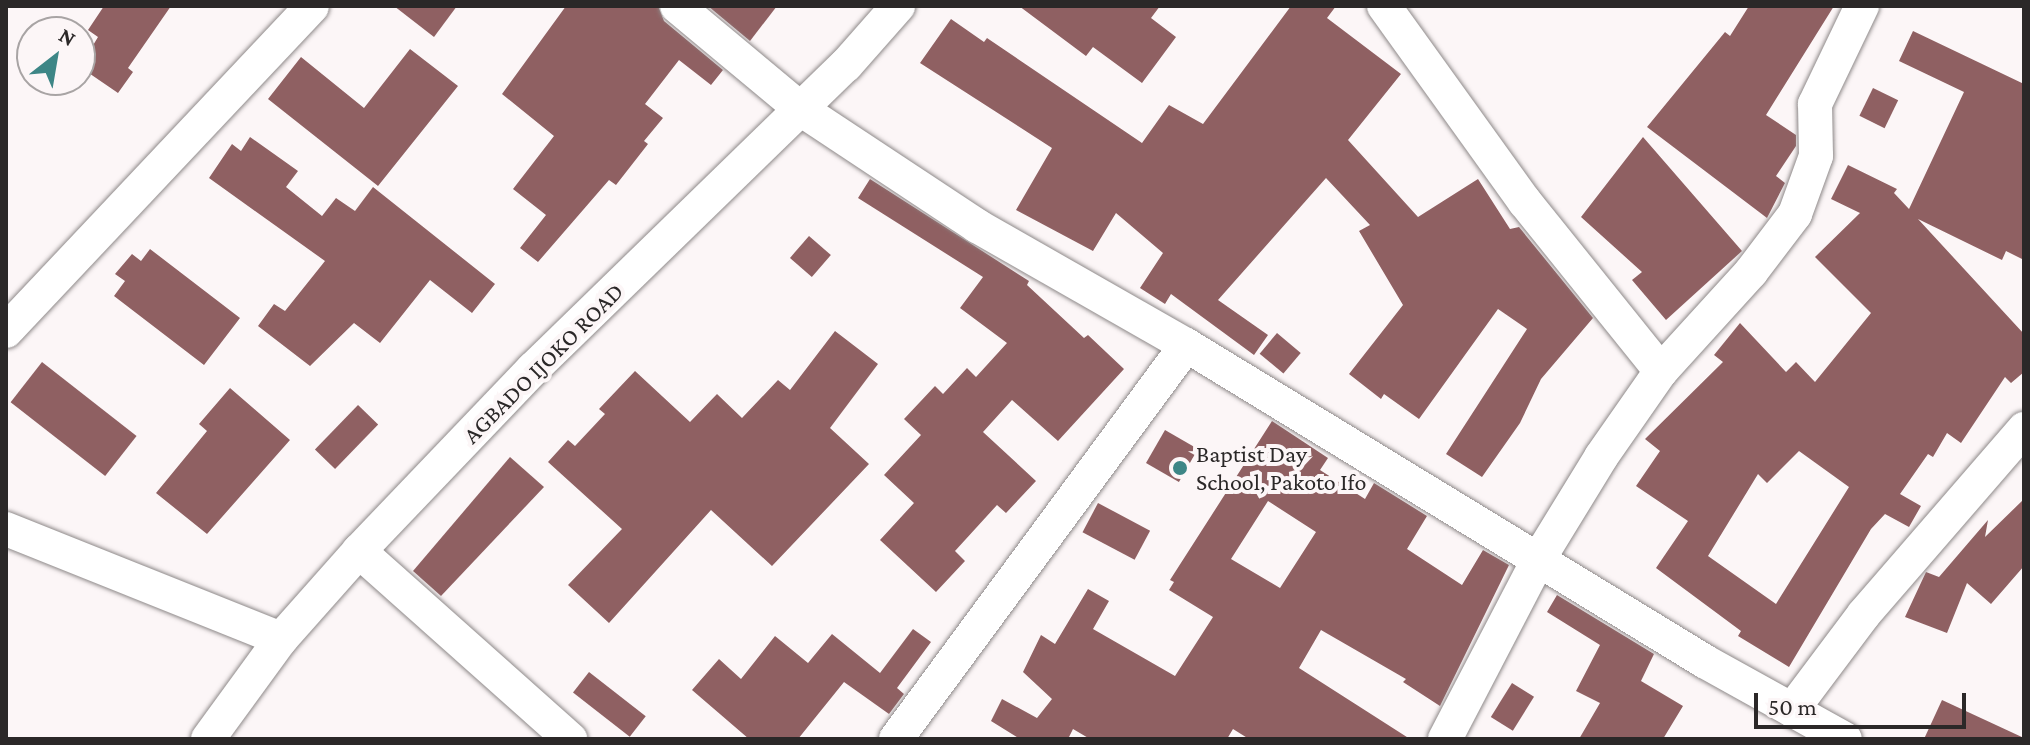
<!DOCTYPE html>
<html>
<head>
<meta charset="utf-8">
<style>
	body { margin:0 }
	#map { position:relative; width:2030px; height:745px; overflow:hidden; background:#fcf6f7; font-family:"Crimson Pro",serif }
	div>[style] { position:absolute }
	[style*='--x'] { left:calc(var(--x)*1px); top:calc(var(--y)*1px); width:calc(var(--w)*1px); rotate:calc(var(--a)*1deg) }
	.building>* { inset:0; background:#8f6062; transform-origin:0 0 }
	.roads { filter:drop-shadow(0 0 2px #8e8989) drop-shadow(0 0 2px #8e8989) }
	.street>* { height:34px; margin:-17px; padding:0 17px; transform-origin:17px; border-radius:17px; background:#fff }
	.dots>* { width:22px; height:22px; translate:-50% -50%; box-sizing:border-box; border:4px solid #fcf6f7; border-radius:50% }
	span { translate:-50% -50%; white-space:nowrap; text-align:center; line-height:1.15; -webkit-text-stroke:8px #fcf6f7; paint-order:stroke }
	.street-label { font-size:24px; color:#2b2828 }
	.poi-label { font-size:24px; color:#2b2828 }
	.left { translate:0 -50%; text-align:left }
	.frame { position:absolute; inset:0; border:8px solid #2b2828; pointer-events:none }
	.north { position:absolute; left:16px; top:16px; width:80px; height:80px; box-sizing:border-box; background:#fcf6f7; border:2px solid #a8a4a4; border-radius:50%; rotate:31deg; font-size:22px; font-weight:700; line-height:32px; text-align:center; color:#2b2828 }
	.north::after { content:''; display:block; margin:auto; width:28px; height:36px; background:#3d8686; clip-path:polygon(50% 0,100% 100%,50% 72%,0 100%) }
	.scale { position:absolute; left:1754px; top:693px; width:212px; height:36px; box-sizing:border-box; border:4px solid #2b2828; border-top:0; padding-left:10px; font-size:24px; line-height:28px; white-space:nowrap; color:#2b2828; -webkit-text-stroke:6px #fcf6f7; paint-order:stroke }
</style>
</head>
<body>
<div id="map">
	<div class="building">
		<i style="clip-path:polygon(104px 6px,171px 6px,128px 68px,133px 72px,118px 93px,80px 67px,98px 37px,88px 30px)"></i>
		<i style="clip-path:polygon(394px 6px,457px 6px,434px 37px)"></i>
		<i style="clip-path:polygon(566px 6px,658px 6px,664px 21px,723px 70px,711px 85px,679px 60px,645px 104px,663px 118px,644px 141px,648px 144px,616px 185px,609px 180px,538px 262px,520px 248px,546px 215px,513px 189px,554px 136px,502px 94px)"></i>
		<i style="clip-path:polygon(708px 6px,777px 6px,750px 41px)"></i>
		<i style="clip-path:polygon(1019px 6px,1160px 6px,1151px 18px,1176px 37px,1142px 83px,1093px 47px,1086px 56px)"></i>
		<i style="clip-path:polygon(1291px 6px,1336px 6px,1327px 18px,1401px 74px,1348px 140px,1418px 217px,1478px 179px,1510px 229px,1519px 227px,1593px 318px,1541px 379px,1520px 423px,1482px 477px,1446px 454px,1527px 329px,1498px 309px,1419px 419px,1384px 394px,1381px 399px,1349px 374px,1403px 305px,1359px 231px,1370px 225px,1326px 178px,1218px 300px,1268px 335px,1254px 355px,1171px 294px,1165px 304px,1140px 288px,1163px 253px,1116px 213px,1093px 251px,1016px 210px,1052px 148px,920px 63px,951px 19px,984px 42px,987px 38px,1142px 143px,1169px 105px,1203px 124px)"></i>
		<i style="clip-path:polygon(1749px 6px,1834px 6px,1766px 115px,1796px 135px,1796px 146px,1776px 176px,1785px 183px,1767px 218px,1647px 127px,1725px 32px,1730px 36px)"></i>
		<i style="clip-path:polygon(evenodd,1913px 31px,2024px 84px,2024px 260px,2006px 251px,2002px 260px,1918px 219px,2024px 334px,2024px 372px,2011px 383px,2005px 377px,1961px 443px,1947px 433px,1933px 457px,1928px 454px,1900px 494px,1921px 506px,1909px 527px,1885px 514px,1871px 529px,1789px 667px,1738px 636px,1741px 631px,1656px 568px,1688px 521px,1636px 486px,1660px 451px,1645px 439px,1723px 362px,1714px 355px,1740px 323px,1786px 372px,1796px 362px,1815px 382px,1871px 313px,1815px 257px,1860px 213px,1831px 199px,1848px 165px,1897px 189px,1894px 193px,1909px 209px,1964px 92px,1899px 61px,1913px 31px,1799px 451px,1849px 487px,1776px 604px,1708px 556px,1758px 474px,1767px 483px,1799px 451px)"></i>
		<i style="clip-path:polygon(410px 49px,458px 86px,378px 186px,268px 99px,301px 57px,364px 108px)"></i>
		<i style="left:1873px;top:88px;width:28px;height:31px;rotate:26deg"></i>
		<i style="clip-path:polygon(250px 137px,298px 171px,286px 187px,322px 216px,336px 198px,355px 211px,373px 187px,495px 284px,472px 313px,430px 280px,380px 343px,354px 323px,310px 366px,258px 326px,274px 304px,285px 311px,325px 261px,209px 178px,232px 144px,241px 151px)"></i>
		<i style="clip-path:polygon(1643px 137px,1742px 251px,1666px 320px,1632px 280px,1642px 272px,1581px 217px)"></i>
		<i style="clip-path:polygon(870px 179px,1029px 281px,1027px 285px,1084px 338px,1088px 335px,1124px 369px,1058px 441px,1012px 400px,983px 432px,1036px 481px,1006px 513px,997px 505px,955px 551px,965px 561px,936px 592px,880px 540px,914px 503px,884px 475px,921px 435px,904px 419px,935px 386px,943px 394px,967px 368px,976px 377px,1007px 343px,960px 308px,983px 277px,858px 198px)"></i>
		<i style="left:809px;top:236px;width:29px;height:29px;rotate:41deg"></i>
		<i style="clip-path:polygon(150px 249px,240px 318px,204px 365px,114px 296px,125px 281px,115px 274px,132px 254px,141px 261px)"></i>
		<i style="clip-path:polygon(835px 331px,878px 364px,830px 428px,869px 464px,772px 566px,711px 510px,609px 623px,568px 585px,622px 529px,548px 462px,568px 440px,575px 446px,605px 414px,599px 409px,635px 371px,690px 422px,717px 394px,742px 418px,778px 380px,790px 390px)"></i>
		<i style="left:1277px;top:333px;width:31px;height:27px;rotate:40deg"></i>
		<i style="left:42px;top:362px;width:120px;height:51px;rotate:38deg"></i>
		<i style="clip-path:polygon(230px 388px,290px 440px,207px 534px,156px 493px,207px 431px,199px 424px)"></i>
		<i style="left:358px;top:405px;width:28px;height:62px;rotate:44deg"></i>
		<i style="clip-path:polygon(evenodd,1272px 421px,1328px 458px,1320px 470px,1365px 499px,1374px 483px,1427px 516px,1407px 549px,1462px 585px,1483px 550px,1509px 565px,1440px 706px,1403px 682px,1406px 679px,1321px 630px,1299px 668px,1410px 739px,1249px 739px,1233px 729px,1227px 739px,1090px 739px,1073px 729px,1068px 739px,1020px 739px,991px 721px,1002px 699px,1037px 718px,1052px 699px,1023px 672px,1041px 635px,1055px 644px,1088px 589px,1109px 601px,1093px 629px,1175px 676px,1213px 617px,1169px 590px,1174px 582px,1170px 580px,1272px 421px,1268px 501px,1316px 532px,1280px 588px,1231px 559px,1268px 501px)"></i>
		<i style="left:1165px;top:430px;width:38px;height:38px;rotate:30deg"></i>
		<i style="clip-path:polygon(510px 457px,544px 487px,441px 596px,413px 571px)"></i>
		<i style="clip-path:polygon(2024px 499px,2024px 566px,1991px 604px,1967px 583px,1947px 633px,1905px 617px,1926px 572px,1939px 577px,1988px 520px,1985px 537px)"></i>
		<i style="left:1098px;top:503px;width:59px;height:33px;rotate:28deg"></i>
		<i style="clip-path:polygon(1557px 595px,1654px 654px,1641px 681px,1683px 706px,1663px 739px,1579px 739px,1600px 703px,1576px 691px,1600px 645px,1547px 612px)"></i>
		<i style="clip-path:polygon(913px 629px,931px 642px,897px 688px,904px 694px,889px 714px,844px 682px,798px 739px,749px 739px,692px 690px,719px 659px,741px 679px,775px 636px,808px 663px,832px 634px,880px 673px)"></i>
		<i style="left:589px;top:672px;width:72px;height:26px;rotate:38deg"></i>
		<i style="left:1512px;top:683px;width:26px;height:40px;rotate:32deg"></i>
		<i style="clip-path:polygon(1942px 700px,2024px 738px,2024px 739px,1924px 739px)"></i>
	</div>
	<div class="roads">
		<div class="street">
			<i style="--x:677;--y:6;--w:163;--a:39.8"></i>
			<i style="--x:802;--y:110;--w:210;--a:33.5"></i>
			<i style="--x:977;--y:226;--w:241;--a:29.7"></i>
			<i style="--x:1186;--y:345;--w:607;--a:31.38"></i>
			<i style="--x:1704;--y:661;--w:161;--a:29"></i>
			<i style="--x:1384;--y:6;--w:241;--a:54.3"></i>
			<i style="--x:1525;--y:202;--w:217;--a:51.2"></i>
			<i style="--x:6;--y:331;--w:446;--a:-46.7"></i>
			<i style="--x:6;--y:529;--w:296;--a:21.8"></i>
			<i style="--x:359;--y:551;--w:283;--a:41.7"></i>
			<i style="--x:1792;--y:710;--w:120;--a:-53.1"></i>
			<i style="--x:1864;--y:614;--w:245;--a:-49.1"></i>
			<i style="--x:208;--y:739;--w:124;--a:-53.9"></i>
			<i style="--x:281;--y:639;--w:118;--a:-48.4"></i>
			<i style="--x:359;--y:551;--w:252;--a:-46.3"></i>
			<i style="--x:533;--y:369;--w:436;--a:-44.2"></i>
			<i style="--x:846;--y:65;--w:79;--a:-48.6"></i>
			<i style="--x:896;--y:739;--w:489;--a:-53.6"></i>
			<i style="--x:1445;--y:739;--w:202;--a:-62.5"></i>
			<i style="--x:1538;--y:560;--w:121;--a:-58.5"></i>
			<i style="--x:1601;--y:457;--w:105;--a:-55.1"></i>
			<i style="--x:1661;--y:371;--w:134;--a:-47.7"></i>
			<i style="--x:1751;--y:272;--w:73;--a:-52.8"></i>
			<i style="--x:1795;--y:214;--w:62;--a:-70.1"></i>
			<i style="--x:1816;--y:156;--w:52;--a:-91.1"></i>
			<i style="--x:1815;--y:104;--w:109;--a:-64.4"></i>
		</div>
	</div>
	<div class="dots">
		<i style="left:1180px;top:468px;background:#3d8686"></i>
	</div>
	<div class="street-label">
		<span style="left:543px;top:363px;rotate:-45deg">AGBADO IJOKO ROAD</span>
	</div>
	<div class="poi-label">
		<span class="left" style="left:1196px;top:468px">Baptist Day<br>School, Pakoto Ifo</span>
	</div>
	<div class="frame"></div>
	<div class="north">N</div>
	<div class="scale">50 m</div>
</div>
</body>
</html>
